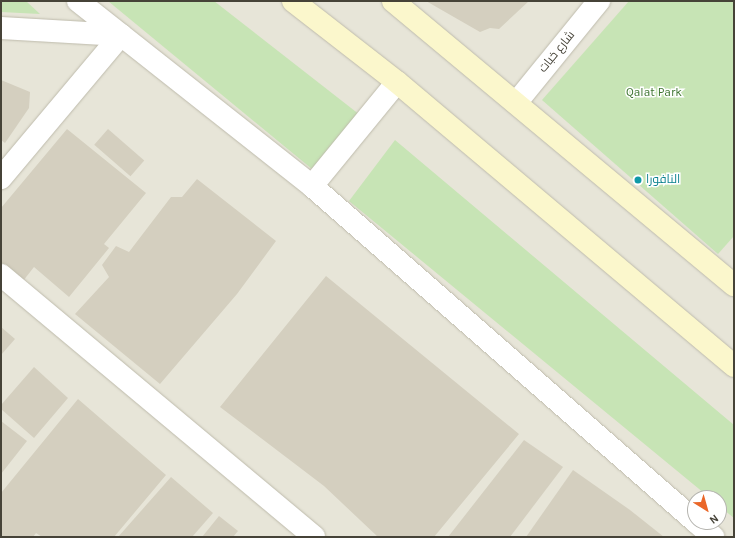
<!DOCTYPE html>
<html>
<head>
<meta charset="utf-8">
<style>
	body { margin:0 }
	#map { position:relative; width:735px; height:538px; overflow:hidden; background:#f3f2e9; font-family:Karla,Cairo,sans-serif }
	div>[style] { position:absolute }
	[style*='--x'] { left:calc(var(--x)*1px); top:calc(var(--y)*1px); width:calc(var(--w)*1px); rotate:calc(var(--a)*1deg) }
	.residential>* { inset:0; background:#e7e5d8 }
	.green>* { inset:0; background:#c7e4b5 }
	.building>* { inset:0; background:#d4cfbf; transform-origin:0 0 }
	.roads { filter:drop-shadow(0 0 1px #bebbac) drop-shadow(0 0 1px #bebbac) }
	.minor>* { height:22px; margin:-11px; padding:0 11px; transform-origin:11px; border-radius:11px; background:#fff }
	.tertiary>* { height:22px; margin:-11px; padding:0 11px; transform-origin:11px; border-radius:11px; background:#fff }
	.secondary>* { height:22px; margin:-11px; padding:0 11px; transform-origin:11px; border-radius:11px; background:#fbf7cc }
	.dots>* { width:11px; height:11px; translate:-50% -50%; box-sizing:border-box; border:2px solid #fff; border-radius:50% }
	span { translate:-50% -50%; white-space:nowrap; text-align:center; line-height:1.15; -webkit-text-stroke:3px #fff; paint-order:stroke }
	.street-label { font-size:12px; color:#464338 }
	.park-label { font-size:12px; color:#3d742f }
	.culture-label { font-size:12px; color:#0d838f }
	.left { translate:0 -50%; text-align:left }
	.frame { position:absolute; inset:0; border:2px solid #464338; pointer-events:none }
	.north { position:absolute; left:687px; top:490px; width:40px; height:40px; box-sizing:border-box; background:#fff; border:1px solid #b5b4af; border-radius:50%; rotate:143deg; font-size:11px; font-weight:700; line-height:16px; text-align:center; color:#464338 }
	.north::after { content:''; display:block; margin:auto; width:14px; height:18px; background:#ea6729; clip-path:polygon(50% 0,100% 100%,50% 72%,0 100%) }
</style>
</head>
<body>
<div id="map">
	<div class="residential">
		<i style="clip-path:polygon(evenodd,1px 1px,734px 1px,734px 537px,1px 537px,1px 1px,695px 498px,719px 498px,719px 522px,695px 522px,695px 498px)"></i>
	</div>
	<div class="green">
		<i style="clip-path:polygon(1px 1px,26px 1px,40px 14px,1px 12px)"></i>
		<i style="clip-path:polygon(108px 1px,214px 1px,360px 115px,312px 169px)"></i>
		<i style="clip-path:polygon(629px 1px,734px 1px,734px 236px,718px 254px,542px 100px)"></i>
		<i style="clip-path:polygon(395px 140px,734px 425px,734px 518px,719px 506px,719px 498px,710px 498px,349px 201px)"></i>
	</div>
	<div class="building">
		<i style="clip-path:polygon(426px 1px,529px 1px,499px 29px,490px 28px,480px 32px)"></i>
		<i style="clip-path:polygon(1px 80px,30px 92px,29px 108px,5px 143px,1px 140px)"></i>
		<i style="clip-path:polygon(67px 129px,146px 193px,104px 244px,109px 248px,69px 297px,34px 267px,23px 281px,1px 263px,1px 208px)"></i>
		<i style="left:108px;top:129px;width:48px;height:21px;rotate:41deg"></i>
		<i style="clip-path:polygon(197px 179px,276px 241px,237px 294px,160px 384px,75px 314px,109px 277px,102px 265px,116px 246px,129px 252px,171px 197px,182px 197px)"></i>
		<i style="clip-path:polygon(326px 276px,519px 434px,434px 537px,378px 537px,324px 486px,220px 407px)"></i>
		<i style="clip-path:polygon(1px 327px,15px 339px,1px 355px)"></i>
		<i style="clip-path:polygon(34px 367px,68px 398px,34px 438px,1px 409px,1px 405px)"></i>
		<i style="clip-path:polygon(78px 399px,166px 475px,114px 537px,42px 537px,36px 533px,33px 537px,1px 537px,1px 493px)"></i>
		<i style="clip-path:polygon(1px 421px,27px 441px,1px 474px)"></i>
		<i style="clip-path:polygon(524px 440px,563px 467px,510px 537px,448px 537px)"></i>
		<i style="clip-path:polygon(573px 470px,630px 510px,664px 537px,526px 537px)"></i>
		<i style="clip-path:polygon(171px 477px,213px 513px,192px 537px,118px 537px)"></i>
		<i style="clip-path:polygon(219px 516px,238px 531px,233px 537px,202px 537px)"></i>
	</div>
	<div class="roads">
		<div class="minor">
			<i style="--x:78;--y:1;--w:298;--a:38.3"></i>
			<i style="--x:312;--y:186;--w:509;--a:41.18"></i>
			<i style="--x:1;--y:28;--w:120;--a:3.3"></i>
			<i style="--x:121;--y:35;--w:187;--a:130"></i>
			<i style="--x:312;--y:186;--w:134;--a:-50.7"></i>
			<i style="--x:1;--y:275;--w:408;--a:39.9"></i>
			<i style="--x:696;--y:522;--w:23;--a:41"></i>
		</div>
		<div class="tertiary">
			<i style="--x:516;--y:103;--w:132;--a:-50.9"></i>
		</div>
		<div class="secondary">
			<i style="--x:293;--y:1;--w:132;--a:37.9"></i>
			<i style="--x:397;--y:82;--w:441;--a:40.1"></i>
			<i style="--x:393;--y:1;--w:444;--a:39.8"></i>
		</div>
	</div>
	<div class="dots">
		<i style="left:638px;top:180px;background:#0f9aa8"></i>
	</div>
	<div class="street-label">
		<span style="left:557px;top:52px;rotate:-51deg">شارع خبات</span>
	</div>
	<div class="park-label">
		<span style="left:654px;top:93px">Qalat Park</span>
	</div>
	<div class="culture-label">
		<span class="left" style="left:646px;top:180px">النافورا</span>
	</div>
	<div class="frame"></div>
	<div class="north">N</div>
</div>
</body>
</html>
